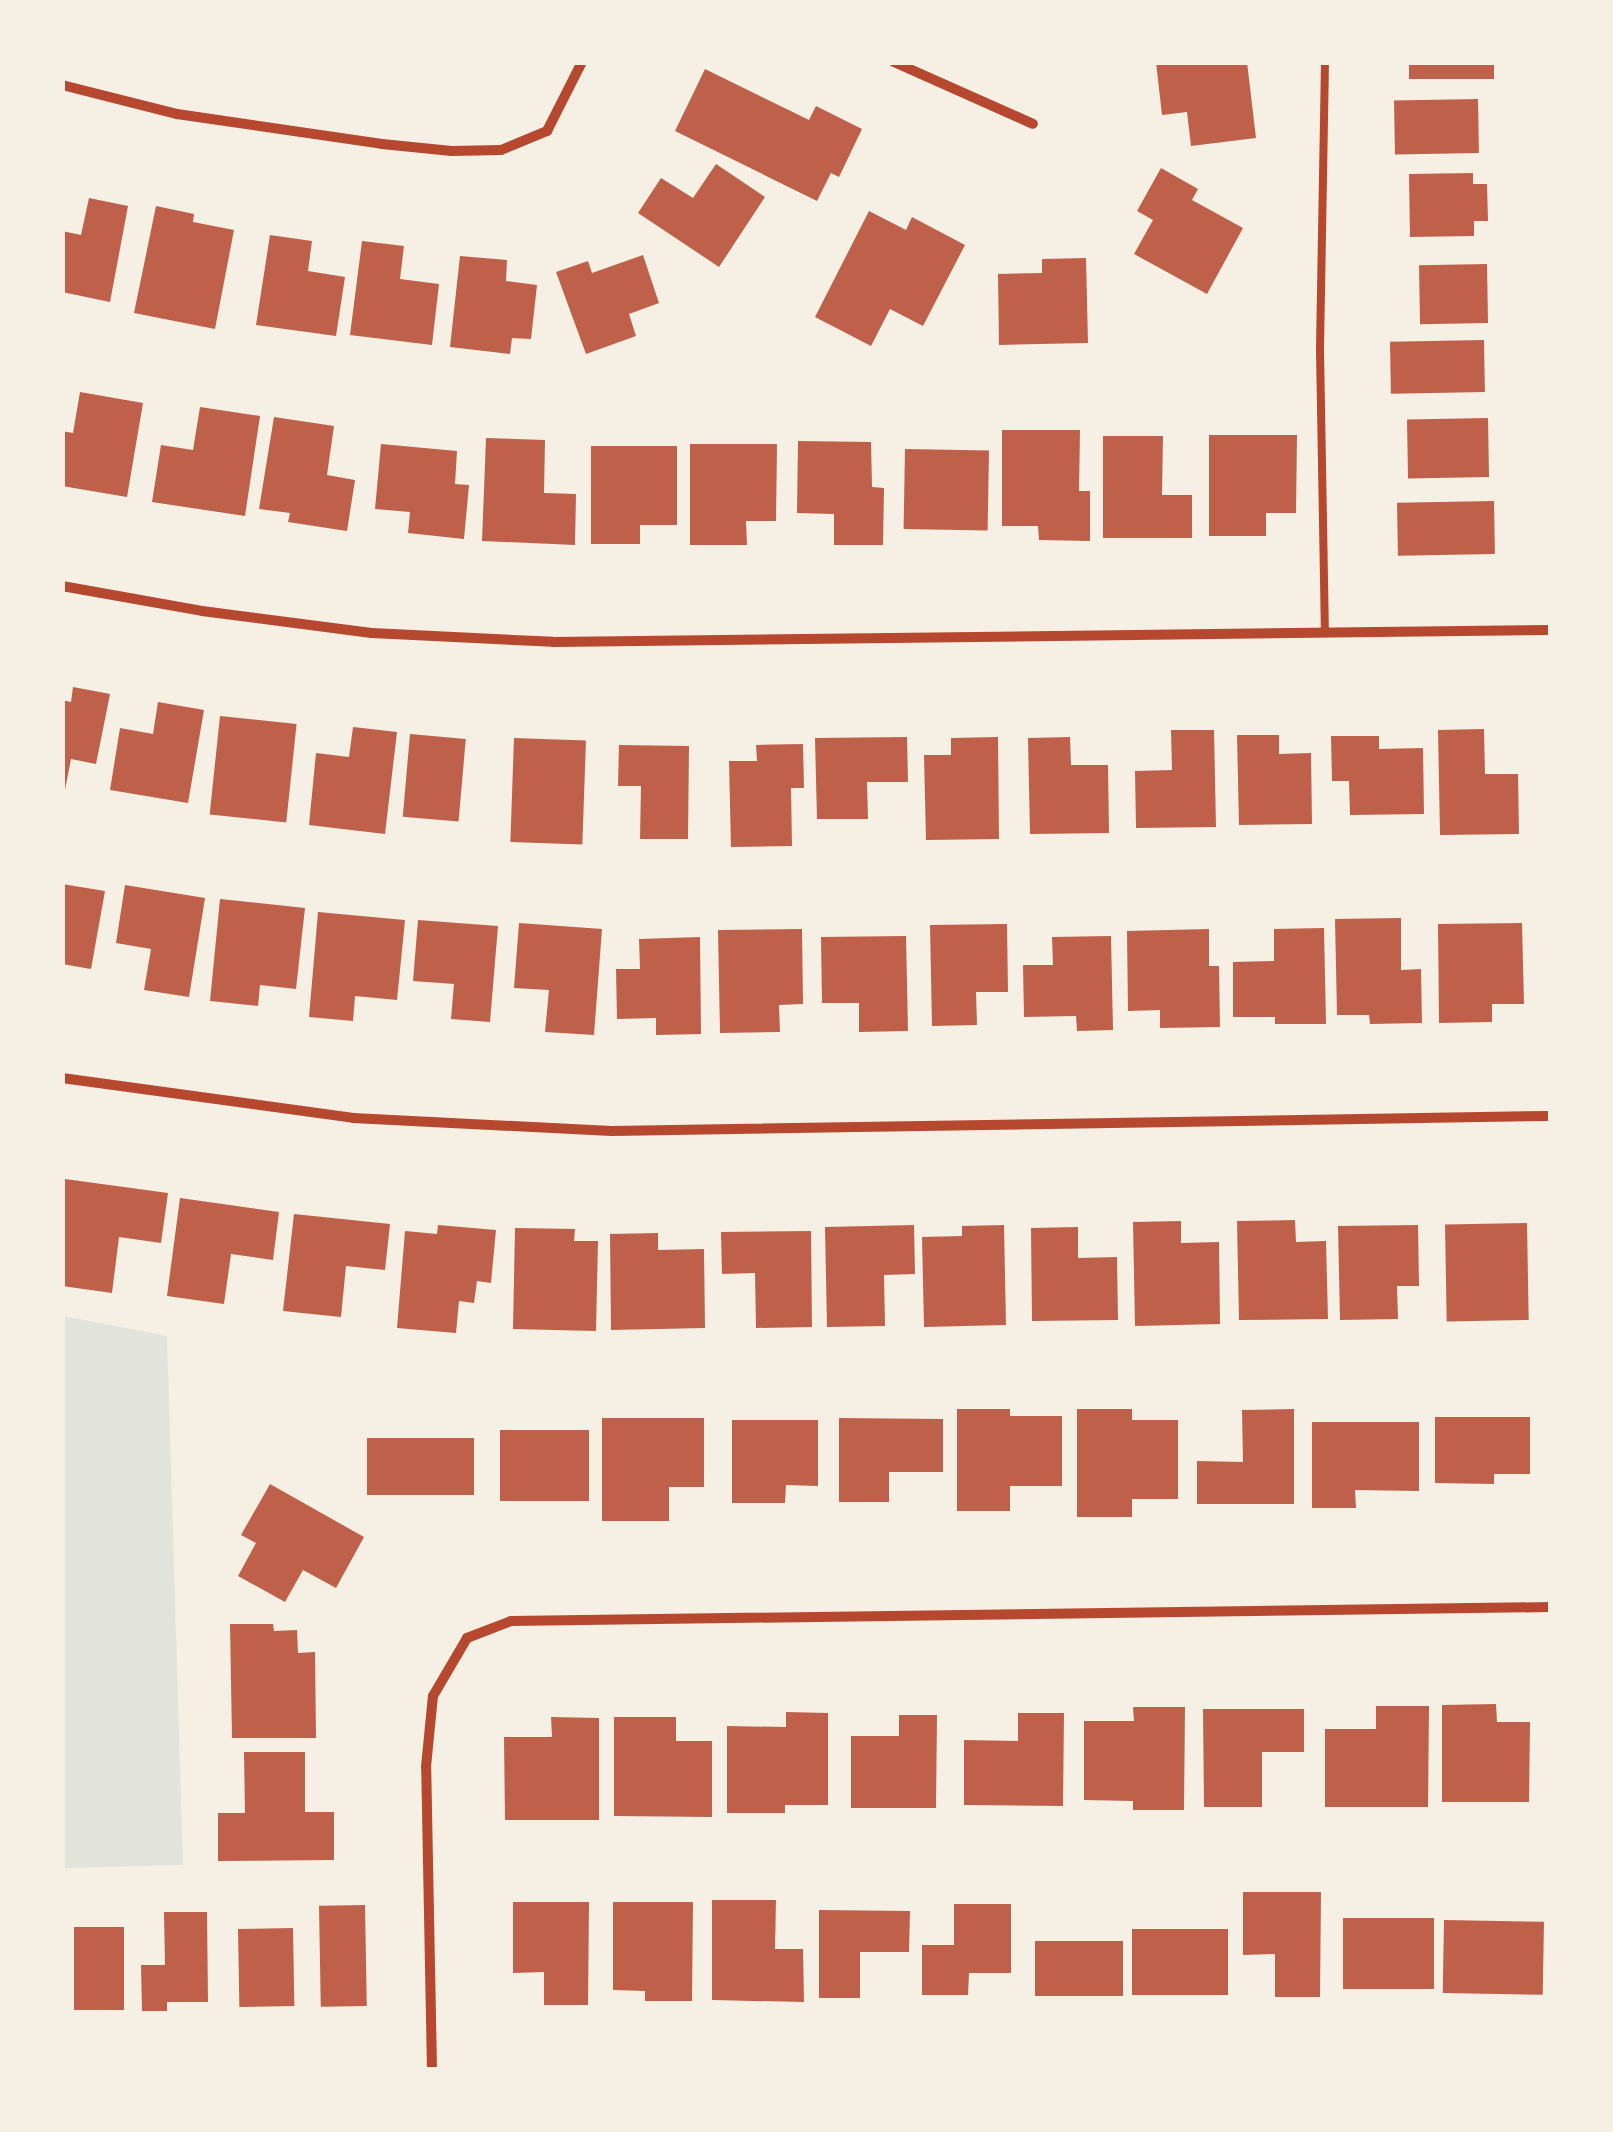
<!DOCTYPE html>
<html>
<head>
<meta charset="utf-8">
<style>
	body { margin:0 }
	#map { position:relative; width:1613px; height:2132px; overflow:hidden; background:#f6efe4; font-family:Helvetica,sans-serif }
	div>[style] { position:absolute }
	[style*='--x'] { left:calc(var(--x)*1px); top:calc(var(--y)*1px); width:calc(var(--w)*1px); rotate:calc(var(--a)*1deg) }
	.green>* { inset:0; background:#e2e4dc }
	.building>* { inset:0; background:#bf614a; transform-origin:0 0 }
	.service>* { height:8px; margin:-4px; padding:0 4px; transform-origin:4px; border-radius:4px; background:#b5482f }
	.minor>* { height:10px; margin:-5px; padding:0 5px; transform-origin:5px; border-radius:5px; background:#b5482f }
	span { translate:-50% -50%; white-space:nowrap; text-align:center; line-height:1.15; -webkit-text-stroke:9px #f6efe4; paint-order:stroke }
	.frame { position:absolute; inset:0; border:65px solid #f6efe4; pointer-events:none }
</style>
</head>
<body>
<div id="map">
	<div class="green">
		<i style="clip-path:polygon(63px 1316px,167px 1336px,183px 1865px,63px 1868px)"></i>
	</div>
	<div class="building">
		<i style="clip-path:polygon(1156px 62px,1247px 62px,1256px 138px,1191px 146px,1187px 112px,1162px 115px)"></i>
		<i style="left:1409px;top:62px;width:85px;height:17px"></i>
		<i style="clip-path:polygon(705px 69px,809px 120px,816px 106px,862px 129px,839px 177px,831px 173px,817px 201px,675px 131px)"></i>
		<i style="left:1478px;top:99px;width:54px;height:84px;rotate:89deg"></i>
		<i style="clip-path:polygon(716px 164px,765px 197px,719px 267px,638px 213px,661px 178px,693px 198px)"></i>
		<i style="clip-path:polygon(1161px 168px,1198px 189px,1192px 200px,1243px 228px,1207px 294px,1134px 254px,1153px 220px,1137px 211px)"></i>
		<i style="clip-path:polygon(1473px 173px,1473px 184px,1487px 184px,1488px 221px,1474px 221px,1474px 236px,1410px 237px,1409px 174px)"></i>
		<i style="clip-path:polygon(89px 198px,128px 206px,110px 302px,62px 292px,62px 231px,81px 235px)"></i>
		<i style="clip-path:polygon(156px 206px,194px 214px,193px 222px,234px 230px,215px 329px,134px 313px)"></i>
		<i style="clip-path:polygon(869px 211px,906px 230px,912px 217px,965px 245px,923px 326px,890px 309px,871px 346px,815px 317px)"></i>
		<i style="clip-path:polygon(270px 235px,312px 241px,308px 271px,345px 277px,336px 336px,256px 325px)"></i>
		<i style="clip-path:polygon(362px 241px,404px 246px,400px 279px,439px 284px,432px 345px,350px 335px)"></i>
		<i style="clip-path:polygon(643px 255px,659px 303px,629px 314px,636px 336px,586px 354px,556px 272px,588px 261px,592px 273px)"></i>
		<i style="clip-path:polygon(460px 256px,507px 260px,506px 281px,537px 285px,531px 339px,512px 338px,510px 354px,450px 347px)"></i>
		<i style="clip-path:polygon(1086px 258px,1088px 343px,999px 345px,998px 274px,1042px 273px,1042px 259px)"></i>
		<i style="left:1487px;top:264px;width:59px;height:68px;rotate:89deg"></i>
		<i style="left:1484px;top:340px;width:52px;height:94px;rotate:89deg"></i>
		<i style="clip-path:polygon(80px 392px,143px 403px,127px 497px,62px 486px,62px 431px,73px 433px)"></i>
		<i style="clip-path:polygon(200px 407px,260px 416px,245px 516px,152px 502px,161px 445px,193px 450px)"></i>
		<i style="clip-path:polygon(274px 417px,334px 426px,327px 475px,355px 480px,347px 531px,288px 522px,290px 513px,259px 509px)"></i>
		<i style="left:1488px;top:418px;width:59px;height:81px;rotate:89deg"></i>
		<i style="clip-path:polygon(1002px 430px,1080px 430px,1079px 491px,1090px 491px,1090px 541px,1039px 540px,1038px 526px,1002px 526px)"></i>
		<i style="clip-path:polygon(1209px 435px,1297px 435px,1296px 513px,1266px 513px,1266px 536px,1209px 536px)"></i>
		<i style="clip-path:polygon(1103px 436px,1163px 436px,1162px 495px,1192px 495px,1192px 538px,1103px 538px)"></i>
		<i style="clip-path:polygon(486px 438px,545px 440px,544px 493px,576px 494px,575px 545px,482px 541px)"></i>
		<i style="clip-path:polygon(798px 441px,871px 442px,872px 487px,884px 488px,883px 545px,834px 545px,834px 514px,797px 513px)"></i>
		<i style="clip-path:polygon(381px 444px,457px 451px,455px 484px,469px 485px,464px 539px,408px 533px,410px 512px,375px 509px)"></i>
		<i style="clip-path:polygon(690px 444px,777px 444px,776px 521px,746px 521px,747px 545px,690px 545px)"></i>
		<i style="clip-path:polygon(591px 446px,677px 446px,677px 525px,640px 525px,640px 544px,591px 544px)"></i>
		<i style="left:905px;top:449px;width:84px;height:80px;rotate:1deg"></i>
		<i style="left:1494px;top:501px;width:53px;height:97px;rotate:89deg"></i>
		<i style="clip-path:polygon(73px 687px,110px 694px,96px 764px,71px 759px,64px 795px,62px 700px,71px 702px)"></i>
		<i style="clip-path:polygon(158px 702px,204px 710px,188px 803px,110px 790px,120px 728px,153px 734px)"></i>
		<i style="left:220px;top:716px;width:77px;height:99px;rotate:6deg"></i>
		<i style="clip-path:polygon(353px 727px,397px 732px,385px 834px,309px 825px,316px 753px,349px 757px)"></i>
		<i style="clip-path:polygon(1484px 729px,1485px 774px,1518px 774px,1519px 834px,1440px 835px,1438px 730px)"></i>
		<i style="clip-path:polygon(1171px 730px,1214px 730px,1216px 827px,1136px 828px,1135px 771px,1172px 770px)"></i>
		<i style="left:410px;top:734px;width:56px;height:83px;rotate:5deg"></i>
		<i style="clip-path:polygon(1237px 735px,1279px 735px,1279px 754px,1311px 753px,1312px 824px,1239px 825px)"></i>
		<i style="clip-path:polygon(1331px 736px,1379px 736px,1379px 749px,1423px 748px,1424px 814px,1350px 815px,1349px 781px,1332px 781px)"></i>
		<i style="clip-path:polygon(907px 737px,908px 782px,867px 782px,868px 819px,817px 819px,815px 738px)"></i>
		<i style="clip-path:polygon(998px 737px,999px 839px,926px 840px,924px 755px,951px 755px,951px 738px)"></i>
		<i style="clip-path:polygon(1070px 737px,1071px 765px,1108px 765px,1109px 833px,1030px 834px,1028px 738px)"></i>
		<i style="left:514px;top:738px;width:72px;height:104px;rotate:2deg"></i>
		<i style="clip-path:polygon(803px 744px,804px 788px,791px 788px,792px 846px,731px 847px,729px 761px,757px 761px,756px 745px)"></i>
		<i style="clip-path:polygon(619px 745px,689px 746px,688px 839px,640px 839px,641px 786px,618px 786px)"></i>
		<i style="clip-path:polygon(62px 884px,105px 891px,91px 969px,62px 964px)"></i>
		<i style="clip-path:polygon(125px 885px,205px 898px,189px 997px,144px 990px,151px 949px,116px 943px)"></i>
		<i style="clip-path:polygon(220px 899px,305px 908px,296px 989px,260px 985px,258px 1006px,210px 1001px)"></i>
		<i style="clip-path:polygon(318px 912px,405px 920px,397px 1000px,355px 996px,353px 1021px,309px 1017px)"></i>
		<i style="clip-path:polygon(1401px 918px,1401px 970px,1421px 969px,1422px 1023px,1370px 1024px,1369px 1015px,1337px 1015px,1335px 919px)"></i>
		<i style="clip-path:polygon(418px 920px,498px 926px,490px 1022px,451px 1019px,454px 984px,413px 981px)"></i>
		<i style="clip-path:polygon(519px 923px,602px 929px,594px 1035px,545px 1032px,549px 990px,514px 988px)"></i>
		<i style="clip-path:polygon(1522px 923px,1524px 1004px,1492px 1004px,1492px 1022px,1439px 1023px,1438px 924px)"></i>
		<i style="clip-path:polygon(1007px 924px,1008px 992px,976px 992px,977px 1025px,932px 1026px,930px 925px)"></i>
		<i style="clip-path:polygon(1324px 928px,1326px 1024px,1275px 1024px,1275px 1017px,1233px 1017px,1233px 962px,1274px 961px,1274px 929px)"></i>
		<i style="clip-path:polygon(802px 929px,803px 1004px,779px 1005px,780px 1032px,720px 1033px,718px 930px)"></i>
		<i style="clip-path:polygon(1209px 929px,1209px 966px,1219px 966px,1220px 1027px,1160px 1028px,1160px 1010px,1128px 1011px,1127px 931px)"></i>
		<i style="clip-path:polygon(906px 936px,908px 1031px,859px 1032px,859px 1003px,822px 1003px,821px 937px)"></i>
		<i style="clip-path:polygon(1111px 936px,1113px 1030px,1077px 1031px,1076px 1016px,1024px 1017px,1023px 965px,1053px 965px,1052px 937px)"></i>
		<i style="clip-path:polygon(700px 937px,701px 1034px,656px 1035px,656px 1018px,617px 1019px,616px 969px,640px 969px,639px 939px)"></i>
		<i style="clip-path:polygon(65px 1179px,168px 1193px,161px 1243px,119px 1237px,112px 1293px,62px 1286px)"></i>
		<i style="clip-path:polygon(180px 1198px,279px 1212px,273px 1260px,231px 1254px,224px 1304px,167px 1296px)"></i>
		<i style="clip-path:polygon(294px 1214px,390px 1224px,385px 1270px,346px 1266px,341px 1317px,283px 1311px)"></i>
		<i style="clip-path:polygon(1295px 1220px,1296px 1242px,1326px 1241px,1328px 1319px,1239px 1320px,1237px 1221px)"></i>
		<i style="clip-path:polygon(1181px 1221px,1181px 1243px,1219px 1242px,1220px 1324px,1135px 1326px,1133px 1222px)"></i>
		<i style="left:1527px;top:1223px;width:97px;height:82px;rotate:89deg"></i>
		<i style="clip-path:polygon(438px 1225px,496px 1230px,491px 1283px,477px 1281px,474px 1303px,459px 1301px,456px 1333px,397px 1328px,405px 1231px,437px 1234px)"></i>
		<i style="clip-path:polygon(914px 1225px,915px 1274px,884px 1275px,885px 1326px,827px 1327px,825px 1227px)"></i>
		<i style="clip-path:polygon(1004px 1225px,1006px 1325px,924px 1327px,922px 1237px,962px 1236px,962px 1226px)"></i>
		<i style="clip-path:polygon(1418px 1225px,1419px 1286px,1397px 1286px,1398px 1319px,1340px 1320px,1338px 1226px)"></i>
		<i style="clip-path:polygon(1078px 1227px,1078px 1258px,1117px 1257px,1118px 1320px,1032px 1321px,1031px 1228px)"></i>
		<i style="clip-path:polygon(515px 1228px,575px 1229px,574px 1241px,598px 1241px,596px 1331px,513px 1329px)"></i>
		<i style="clip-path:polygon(811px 1231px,812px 1327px,756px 1328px,755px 1273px,722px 1274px,721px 1232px)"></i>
		<i style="clip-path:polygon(658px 1233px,658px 1250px,704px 1249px,705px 1328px,611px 1330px,610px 1234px)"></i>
		<i style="clip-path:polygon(957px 1409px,1010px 1409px,1010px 1416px,1062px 1416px,1062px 1486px,1010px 1486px,1010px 1511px,957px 1511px)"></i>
		<i style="clip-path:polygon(1077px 1409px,1132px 1409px,1132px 1420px,1178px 1420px,1178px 1499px,1132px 1499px,1132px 1517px,1077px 1517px)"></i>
		<i style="clip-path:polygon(1294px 1409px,1294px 1504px,1197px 1504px,1197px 1461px,1243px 1462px,1242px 1410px)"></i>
		<i style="clip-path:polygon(1435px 1417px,1530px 1417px,1530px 1474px,1494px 1474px,1494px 1484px,1435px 1483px)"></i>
		<i style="clip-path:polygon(602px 1418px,704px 1418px,704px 1487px,669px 1487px,669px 1521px,602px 1521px)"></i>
		<i style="clip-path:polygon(839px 1418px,943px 1419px,943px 1472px,889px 1472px,889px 1502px,839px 1502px)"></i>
		<i style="clip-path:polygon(732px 1420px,818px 1420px,818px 1486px,786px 1485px,785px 1503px,732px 1503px)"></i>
		<i style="clip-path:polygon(1312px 1422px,1419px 1422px,1419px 1491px,1355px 1490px,1356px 1508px,1312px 1508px)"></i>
		<i style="left:500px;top:1430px;width:89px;height:71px"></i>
		<i style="left:367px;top:1438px;width:107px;height:57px"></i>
		<i style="clip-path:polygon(270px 1484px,364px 1537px,336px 1588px,303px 1570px,285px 1602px,238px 1576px,256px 1543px,241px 1535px)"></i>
		<i style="clip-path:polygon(230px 1624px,273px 1624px,274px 1631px,297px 1630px,298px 1653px,315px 1652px,316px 1738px,232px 1738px)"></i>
		<i style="clip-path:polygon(1496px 1704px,1497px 1722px,1530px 1722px,1529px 1802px,1442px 1802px,1442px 1705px)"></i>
		<i style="clip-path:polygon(1376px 1706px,1429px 1706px,1428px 1807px,1325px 1807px,1325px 1729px,1376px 1729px)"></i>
		<i style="clip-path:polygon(1133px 1707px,1185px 1707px,1184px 1810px,1133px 1810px,1133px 1801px,1084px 1800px,1084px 1721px,1134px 1721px)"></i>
		<i style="clip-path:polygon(1203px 1709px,1304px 1709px,1304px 1752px,1262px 1752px,1262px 1807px,1204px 1807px)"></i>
		<i style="clip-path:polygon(786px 1712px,828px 1713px,828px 1805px,785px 1805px,785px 1813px,727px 1813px,727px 1726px,786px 1727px)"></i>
		<i style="clip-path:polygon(1018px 1713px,1064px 1713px,1063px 1806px,964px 1805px,964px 1740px,1018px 1741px)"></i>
		<i style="clip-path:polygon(899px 1715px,937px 1715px,936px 1808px,851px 1808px,851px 1736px,899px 1736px)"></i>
		<i style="clip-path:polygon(551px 1717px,599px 1718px,599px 1820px,505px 1820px,504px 1737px,552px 1737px)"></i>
		<i style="clip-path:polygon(614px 1717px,676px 1717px,676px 1741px,712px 1741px,712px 1817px,614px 1816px)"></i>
		<i style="clip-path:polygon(244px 1752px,305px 1752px,305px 1812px,334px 1812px,334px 1860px,218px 1861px,218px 1813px,245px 1813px)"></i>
		<i style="clip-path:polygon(1243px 1892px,1321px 1892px,1320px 1997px,1275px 1997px,1275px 1954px,1243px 1955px)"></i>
		<i style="clip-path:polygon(712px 1900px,776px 1900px,775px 1949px,803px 1949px,804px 2002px,712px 2000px)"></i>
		<i style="clip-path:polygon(513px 1902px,589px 1902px,588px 2005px,544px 2005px,544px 1972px,513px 1973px)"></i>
		<i style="clip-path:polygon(613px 1902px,693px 1902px,692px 2001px,645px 2001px,645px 1991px,613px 1990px)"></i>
		<i style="clip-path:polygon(954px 1904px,1011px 1904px,1011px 1973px,969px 1973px,968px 1995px,922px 1995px,922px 1945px,954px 1945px)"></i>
		<i style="left:365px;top:1905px;width:101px;height:46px;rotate:89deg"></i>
		<i style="clip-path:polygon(819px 1910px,910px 1911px,909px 1952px,860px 1952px,860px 1998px,819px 1998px)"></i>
		<i style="clip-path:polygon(164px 1912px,207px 1912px,208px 2002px,167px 2002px,167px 2011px,142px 2011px,141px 1965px,165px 1965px)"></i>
		<i style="left:1343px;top:1918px;width:91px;height:71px"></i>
		<i style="left:1444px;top:1920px;width:100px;height:73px;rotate:1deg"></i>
		<i style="left:74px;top:1927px;width:50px;height:83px"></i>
		<i style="left:293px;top:1928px;width:78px;height:55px;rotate:89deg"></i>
		<i style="left:1132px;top:1929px;width:96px;height:66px"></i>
		<i style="left:1035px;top:1941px;width:88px;height:55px"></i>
	</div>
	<div class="service">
		<i style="--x:1325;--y:62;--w:288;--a:91"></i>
		<i style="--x:1320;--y:350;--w:282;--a:89"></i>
	</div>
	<div class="minor">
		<i style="--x:894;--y:62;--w:152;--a:24"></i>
		<i style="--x:62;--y:85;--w:119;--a:14.2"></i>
		<i style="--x:177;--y:114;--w:207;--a:8.3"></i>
		<i style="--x:382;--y:144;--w:70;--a:5.7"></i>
		<i style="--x:452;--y:151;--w:49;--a:-1.2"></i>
		<i style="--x:501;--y:150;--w:50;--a:-22.4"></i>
		<i style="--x:547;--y:131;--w:77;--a:-63.1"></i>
		<i style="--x:62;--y:586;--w:142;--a:10.1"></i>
		<i style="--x:202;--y:611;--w:171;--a:7.4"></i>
		<i style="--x:372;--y:633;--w:181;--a:2.8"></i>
		<i style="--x:553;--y:642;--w:997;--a:-0.69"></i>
		<i style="--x:62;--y:1078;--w:294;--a:7.8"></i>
		<i style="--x:353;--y:1118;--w:259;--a:2.9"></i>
		<i style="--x:612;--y:1131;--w:938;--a:-0.92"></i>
		<i style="--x:432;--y:2070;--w:303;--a:-91.1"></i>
		<i style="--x:426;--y:1767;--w:71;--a:-84.4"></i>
		<i style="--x:433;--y:1696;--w:67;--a:-59.6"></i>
		<i style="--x:467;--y:1638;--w:47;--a:-21.1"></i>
		<i style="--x:511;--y:1621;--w:1039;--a:-0.77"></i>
	</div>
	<div class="frame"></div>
</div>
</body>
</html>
